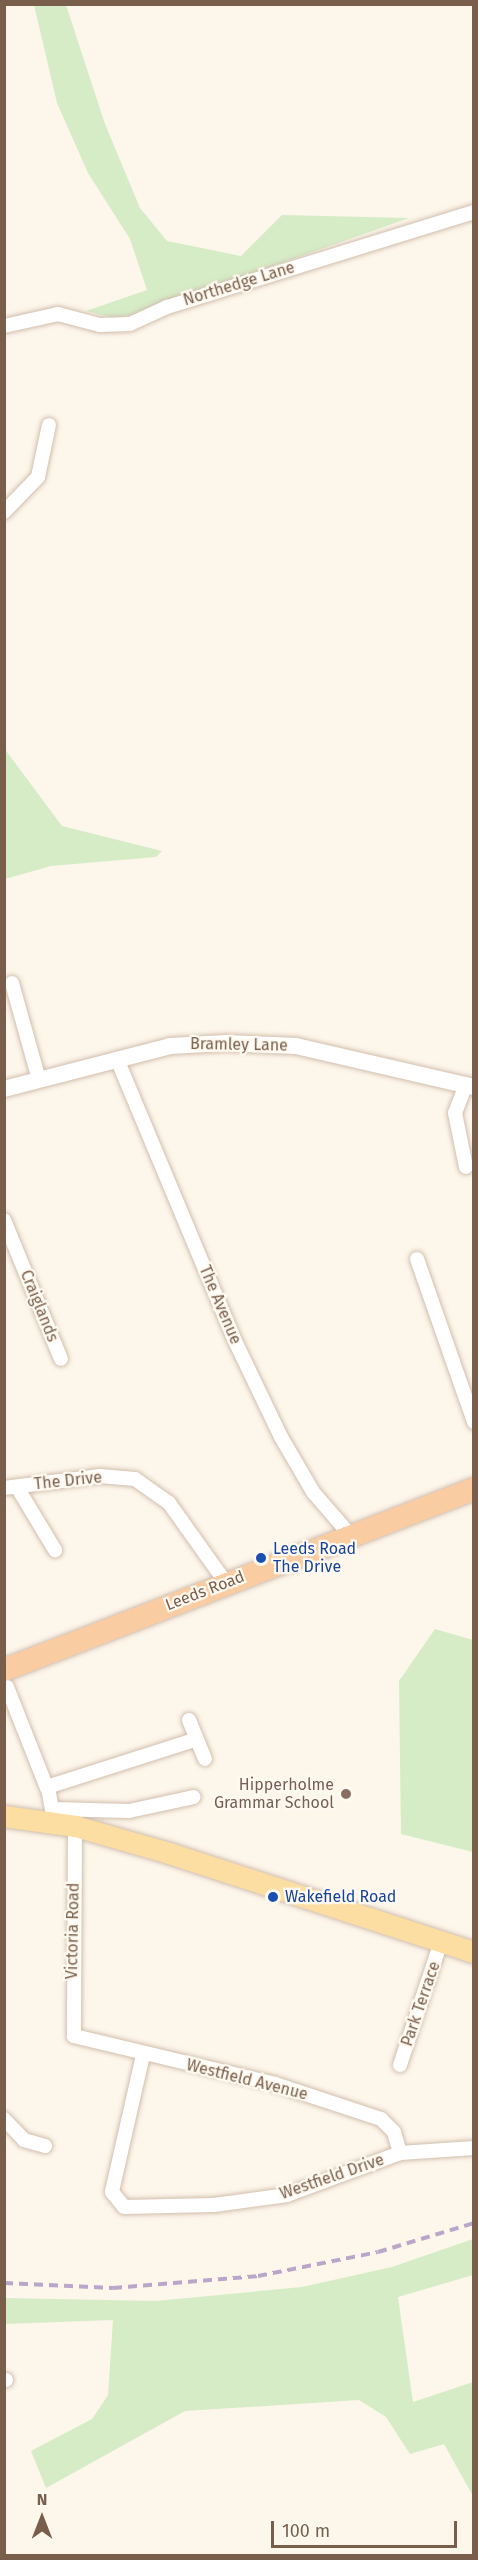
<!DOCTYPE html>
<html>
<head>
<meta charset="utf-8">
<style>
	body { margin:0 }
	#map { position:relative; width:478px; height:2560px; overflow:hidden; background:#fdf6ea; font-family:"Fira Sans",sans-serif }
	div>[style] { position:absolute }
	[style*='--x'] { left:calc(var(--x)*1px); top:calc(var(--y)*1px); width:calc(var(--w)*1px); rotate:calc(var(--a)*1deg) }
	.green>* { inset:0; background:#d5ecc7 }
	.roads { filter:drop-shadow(0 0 2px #d1bfae) drop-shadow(0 0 2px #d1bfae) }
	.minor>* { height:14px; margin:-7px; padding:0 7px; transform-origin:7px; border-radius:7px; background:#fff }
	.tertiary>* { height:16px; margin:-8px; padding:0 8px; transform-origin:8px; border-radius:8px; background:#fff }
	.primary>* { height:21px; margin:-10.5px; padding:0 10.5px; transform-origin:10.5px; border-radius:10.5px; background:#fcdea2 }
	.trunk>* { height:22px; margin:-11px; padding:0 11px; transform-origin:11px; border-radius:11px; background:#facca1 }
	.rail>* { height:4px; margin-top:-2px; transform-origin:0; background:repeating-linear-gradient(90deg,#baa6c9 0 9px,transparent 0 15px) }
	.dots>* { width:16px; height:16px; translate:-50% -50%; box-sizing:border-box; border:3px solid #fffaf1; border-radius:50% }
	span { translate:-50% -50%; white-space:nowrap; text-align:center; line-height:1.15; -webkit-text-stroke:4.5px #fffaf1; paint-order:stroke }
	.street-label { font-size:16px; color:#7a5e4c }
	.transit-label { font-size:16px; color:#164399 }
	.left { translate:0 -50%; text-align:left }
	.education-label { font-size:16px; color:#785e54 }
	.right { translate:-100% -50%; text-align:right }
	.frame { position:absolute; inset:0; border:6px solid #7a5e4c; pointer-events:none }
	.north { position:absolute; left:12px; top:2488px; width:60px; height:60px; -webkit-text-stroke:4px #fffaf1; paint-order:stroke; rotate:0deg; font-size:16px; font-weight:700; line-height:24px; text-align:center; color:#7a5e4c }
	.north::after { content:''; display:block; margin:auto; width:21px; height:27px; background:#7a5e4c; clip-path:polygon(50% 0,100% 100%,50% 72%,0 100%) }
	.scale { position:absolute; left:271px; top:2521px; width:186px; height:27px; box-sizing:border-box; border:3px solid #7a5e4c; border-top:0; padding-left:8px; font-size:18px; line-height:21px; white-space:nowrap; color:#7a5e4c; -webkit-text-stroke:4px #fffaf1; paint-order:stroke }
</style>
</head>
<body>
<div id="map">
	<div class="green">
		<i style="clip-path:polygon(34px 5px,66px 5px,105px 124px,140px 208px,167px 241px,241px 256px,282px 215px,409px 218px,137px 314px,114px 318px,86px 311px,147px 290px,130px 239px,88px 173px,57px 103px)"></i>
		<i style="clip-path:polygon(4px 748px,62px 826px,162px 851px,156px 857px,51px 866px,5px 879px)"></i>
		<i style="clip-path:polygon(435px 1629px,473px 1640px,473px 1852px,401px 1834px,399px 1681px)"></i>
		<i style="clip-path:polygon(473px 2239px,473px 2275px,398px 2297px,413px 2402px,473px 2382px,473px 2496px,444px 2444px,410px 2454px,386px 2417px,359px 2400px,185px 2411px,46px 2488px,31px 2451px,92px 2419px,108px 2395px,113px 2320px,5px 2324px,5px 2298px,156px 2301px,302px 2287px,392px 2267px)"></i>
	</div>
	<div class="roads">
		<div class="minor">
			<i style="--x:4;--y:326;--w:55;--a:-12.5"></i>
			<i style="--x:58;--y:314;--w:43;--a:14.7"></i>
			<i style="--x:100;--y:325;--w:30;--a:-2"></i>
			<i style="--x:130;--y:324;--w:41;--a:-24.7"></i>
			<i style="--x:167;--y:307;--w:321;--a:-17.2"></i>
			<i style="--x:4;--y:512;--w:49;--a:-45.8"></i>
			<i style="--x:38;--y:477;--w:53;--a:-78.1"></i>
			<i style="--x:12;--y:983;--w:101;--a:74.4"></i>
			<i style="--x:117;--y:1059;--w:303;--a:67.3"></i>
			<i style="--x:234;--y:1339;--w:109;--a:64.4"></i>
			<i style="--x:281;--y:1437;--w:64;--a:59.8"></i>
			<i style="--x:313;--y:1492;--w:58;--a:49.2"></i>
			<i style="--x:466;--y:1167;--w:55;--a:-101.5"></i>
			<i style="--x:455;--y:1113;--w:31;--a:-69"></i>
			<i style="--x:4;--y:1220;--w:150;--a:67.7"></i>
			<i style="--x:417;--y:1259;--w:173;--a:70.7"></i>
			<i style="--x:17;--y:1487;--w:74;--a:58.9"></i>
			<i style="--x:4;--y:1488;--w:97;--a:-7.1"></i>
			<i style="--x:100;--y:1476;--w:35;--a:5"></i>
			<i style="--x:135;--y:1479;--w:42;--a:35.2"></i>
			<i style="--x:169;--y:1503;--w:98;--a:54.5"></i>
			<i style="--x:7;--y:1687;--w:114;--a:68.4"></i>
			<i style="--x:49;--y:1793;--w:29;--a:80"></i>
			<i style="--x:189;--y:1720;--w:42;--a:67.7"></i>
			<i style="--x:47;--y:1787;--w:157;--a:-17.7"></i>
			<i style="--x:53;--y:1809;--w:76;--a:1.5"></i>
			<i style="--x:129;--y:1811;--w:66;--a:-12.2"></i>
			<i style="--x:75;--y:1826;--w:210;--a:90.3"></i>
			<i style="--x:74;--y:2036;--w:207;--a:13.4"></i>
			<i style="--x:275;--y:2084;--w:112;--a:18.3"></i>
			<i style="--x:381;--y:2119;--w:18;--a:45"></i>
			<i style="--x:394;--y:2132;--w:22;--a:74"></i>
			<i style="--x:143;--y:2055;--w:140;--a:102.8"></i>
			<i style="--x:112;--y:2192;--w:19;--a:51"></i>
			<i style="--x:124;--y:2207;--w:90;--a:-1.3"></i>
			<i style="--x:214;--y:2205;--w:74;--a:-7.8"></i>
			<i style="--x:287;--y:2195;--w:121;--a:-20.4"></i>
			<i style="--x:400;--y:2153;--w:74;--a:-3.9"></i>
			<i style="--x:400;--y:2065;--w:130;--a:-71.6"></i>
			<i style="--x:4;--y:2119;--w:29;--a:46"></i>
			<i style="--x:24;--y:2140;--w:22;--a:16"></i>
			<i style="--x:4;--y:2380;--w:2;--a:0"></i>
		</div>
		<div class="tertiary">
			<i style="--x:4;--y:1089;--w:171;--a:-14.5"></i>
			<i style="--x:170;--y:1046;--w:56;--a:-3.1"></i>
			<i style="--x:226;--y:1043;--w:70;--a:2.5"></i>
			<i style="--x:296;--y:1046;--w:183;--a:13"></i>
		</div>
		<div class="primary">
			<i style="--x:4;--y:1816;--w:72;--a:8"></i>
			<i style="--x:75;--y:1826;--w:98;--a:16"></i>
			<i style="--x:169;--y:1853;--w:321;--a:18"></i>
		</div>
		<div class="trunk">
			<i style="--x:4;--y:1670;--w:504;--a:-21.06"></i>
		</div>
	</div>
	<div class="rail">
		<i style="--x:4;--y:2283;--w:109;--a:2.6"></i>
		<i style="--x:113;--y:2288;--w:145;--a:-4.7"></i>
		<i style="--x:258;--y:2276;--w:122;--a:-11.3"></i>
		<i style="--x:378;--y:2252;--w:100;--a:-16.8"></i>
	</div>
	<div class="dots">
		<i style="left:261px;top:1558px;background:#1a4fb4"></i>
		<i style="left:346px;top:1794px;background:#8d6e63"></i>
		<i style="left:273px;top:1897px;background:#1a4fb4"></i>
	</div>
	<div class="street-label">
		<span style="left:239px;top:284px;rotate:-17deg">Northedge Lane</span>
		<span style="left:239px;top:1045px;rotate:1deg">Bramley Lane</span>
		<span style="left:220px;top:1305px;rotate:67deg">The Avenue</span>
		<span style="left:39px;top:1306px;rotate:68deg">Craiglands</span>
		<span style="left:68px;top:1481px;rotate:-6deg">The Drive</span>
		<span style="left:205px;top:1591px;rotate:-21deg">Leeds Road</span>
		<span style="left:73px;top:1931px;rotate:-89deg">Victoria Road</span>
		<span style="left:421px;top:2004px;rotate:-71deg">Park Terrace</span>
		<span style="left:247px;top:2080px;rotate:14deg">Westfield Avenue</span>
		<span style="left:332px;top:2177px;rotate:-19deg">Westfield Drive</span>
	</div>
	<div class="transit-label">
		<span class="left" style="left:273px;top:1558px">Leeds Road<br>The Drive</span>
		<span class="left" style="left:285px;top:1897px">Wakefield Road</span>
	</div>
	<div class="education-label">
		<span class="right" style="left:334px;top:1794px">Hipperholme<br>Grammar School</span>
	</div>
	<div class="frame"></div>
	<div class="north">N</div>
	<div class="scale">100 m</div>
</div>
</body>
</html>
